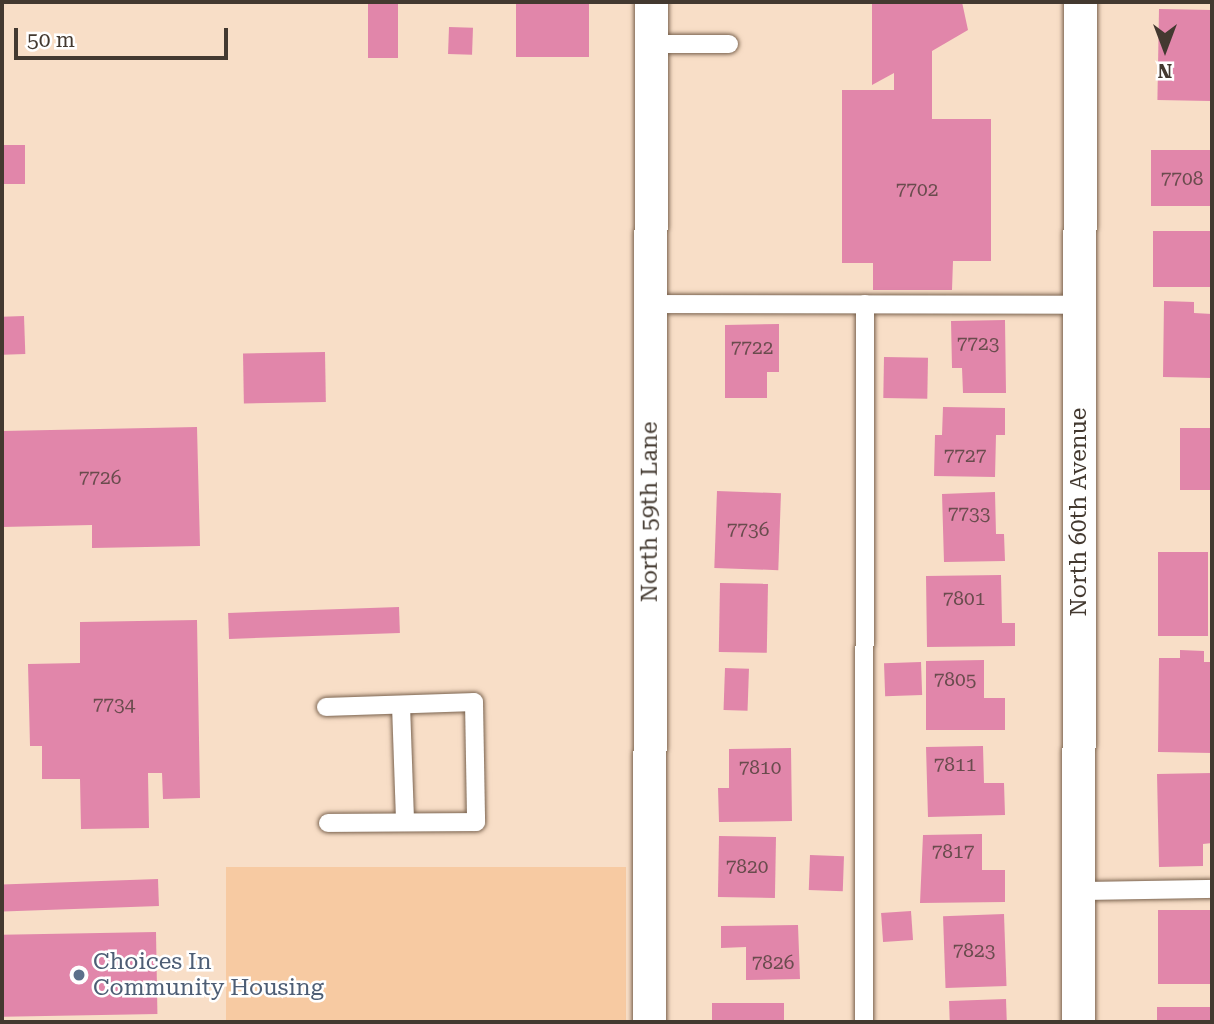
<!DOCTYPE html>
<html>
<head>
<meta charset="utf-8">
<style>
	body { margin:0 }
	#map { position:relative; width:1214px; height:1024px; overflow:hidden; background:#f8dec7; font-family:"Roboto Serif",serif }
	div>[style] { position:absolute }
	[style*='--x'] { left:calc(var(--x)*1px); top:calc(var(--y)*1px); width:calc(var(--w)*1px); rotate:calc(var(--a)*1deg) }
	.green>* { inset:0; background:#f7caa2; transform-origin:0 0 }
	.building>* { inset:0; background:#e186aa; transform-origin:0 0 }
	.roads { filter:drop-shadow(0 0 2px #7a634f) drop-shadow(0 0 2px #7a634f) }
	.lane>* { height:18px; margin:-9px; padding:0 9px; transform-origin:9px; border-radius:9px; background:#fff }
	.street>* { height:33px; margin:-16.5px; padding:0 16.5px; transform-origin:16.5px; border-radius:16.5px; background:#fff }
	.dots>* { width:19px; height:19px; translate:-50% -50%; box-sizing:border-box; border:4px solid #fff; border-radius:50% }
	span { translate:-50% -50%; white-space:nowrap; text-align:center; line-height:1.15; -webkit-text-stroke:5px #fff; paint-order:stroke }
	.number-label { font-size:19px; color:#6a4c4e }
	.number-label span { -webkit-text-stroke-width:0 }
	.street-label { font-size:23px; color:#433930 }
	.service-label { font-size:23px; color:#4e5e75 }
	.left { translate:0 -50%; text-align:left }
	.frame { position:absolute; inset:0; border:4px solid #433930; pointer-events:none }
	.north { position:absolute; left:1130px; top:14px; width:70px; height:70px; -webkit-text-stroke:5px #fff; paint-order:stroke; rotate:180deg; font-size:19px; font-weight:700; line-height:28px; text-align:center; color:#433930 }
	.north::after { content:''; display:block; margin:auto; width:24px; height:32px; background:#433930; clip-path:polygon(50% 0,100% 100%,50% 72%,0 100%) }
	.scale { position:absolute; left:14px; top:28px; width:214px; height:32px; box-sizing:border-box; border:4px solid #433930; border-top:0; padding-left:9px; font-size:21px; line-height:24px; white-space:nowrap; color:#433930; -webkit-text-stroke:5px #fff; paint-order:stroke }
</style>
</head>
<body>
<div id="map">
	<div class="green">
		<i style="left:626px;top:867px;width:155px;height:400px;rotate:90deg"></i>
	</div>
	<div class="building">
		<i style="left:368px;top:2px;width:30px;height:56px"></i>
		<i style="left:516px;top:2px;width:73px;height:55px"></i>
		<i style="clip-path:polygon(872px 2px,962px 2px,968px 30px,932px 51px,932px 119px,991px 119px,991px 261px,953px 261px,952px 290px,873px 290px,873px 263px,842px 263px,842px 90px,894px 90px,894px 73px,872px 85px)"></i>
		<i style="left:1159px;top:9px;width:53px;height:91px;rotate:1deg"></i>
		<i style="left:449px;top:27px;width:24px;height:27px;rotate:2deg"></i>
		<i style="left:2px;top:145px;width:23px;height:39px"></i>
		<i style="left:1212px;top:150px;width:56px;height:61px;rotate:90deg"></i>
		<i style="left:1212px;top:231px;width:56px;height:59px;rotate:90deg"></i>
		<i style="clip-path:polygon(1164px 301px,1194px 302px,1194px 313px,1212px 314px,1212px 378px,1163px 377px)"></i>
		<i style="left:24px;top:316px;width:38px;height:22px;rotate:88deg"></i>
		<i style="clip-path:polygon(1005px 320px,1006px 393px,963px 393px,962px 368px,952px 368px,951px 321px)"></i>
		<i style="clip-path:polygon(779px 324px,779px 372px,767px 372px,767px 398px,725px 398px,725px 325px)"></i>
		<i style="left:325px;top:352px;width:50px;height:82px;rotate:89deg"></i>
		<i style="left:884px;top:357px;width:44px;height:41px;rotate:1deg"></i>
		<i style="clip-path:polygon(943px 407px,1005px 408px,1005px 435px,996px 435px,995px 477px,934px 476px,935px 435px,942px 435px)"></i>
		<i style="clip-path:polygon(197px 427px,200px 546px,92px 548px,92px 525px,2px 527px,2px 431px)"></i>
		<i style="left:1180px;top:428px;width:32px;height:62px"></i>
		<i style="left:717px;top:491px;width:64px;height:77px;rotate:2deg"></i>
		<i style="clip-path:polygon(995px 492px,996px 534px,1004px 534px,1005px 561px,944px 562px,942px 494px)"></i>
		<i style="left:1158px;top:552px;width:50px;height:84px"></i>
		<i style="clip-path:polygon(1001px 575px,1002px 623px,1015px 623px,1015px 646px,927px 647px,926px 576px)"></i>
		<i style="left:720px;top:583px;width:48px;height:69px;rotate:1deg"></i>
		<i style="left:399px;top:607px;width:26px;height:171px;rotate:88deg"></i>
		<i style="clip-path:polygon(197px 620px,200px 798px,163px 799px,162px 773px,148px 773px,149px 828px,81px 829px,80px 779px,42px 779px,42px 746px,30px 746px,28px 664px,80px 663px,80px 622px)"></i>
		<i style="clip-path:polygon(1180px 650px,1204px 651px,1204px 662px,1212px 662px,1212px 753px,1158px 752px,1159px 658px,1180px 658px)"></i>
		<i style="clip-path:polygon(984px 660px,984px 698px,1005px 698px,1005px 730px,926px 730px,926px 661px)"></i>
		<i style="left:921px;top:662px;width:33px;height:37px;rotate:88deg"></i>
		<i style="left:725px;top:668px;width:24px;height:42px;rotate:2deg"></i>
		<i style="clip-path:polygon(983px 746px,984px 783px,1004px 783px,1005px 815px,928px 817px,926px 747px)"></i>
		<i style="clip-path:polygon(791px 748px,792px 821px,719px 822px,718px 788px,729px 788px,729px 749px)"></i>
		<i style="clip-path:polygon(1212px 773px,1212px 843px,1203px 844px,1203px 866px,1159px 867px,1157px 774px)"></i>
		<i style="clip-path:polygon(982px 834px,982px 870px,1005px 870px,1005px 902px,920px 903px,923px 835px)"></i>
		<i style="left:719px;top:836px;width:57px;height:61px;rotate:1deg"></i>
		<i style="left:810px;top:855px;width:34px;height:35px;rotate:2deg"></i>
		<i style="left:158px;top:879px;width:27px;height:156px;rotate:88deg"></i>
		<i style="left:1158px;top:910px;width:54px;height:74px"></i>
		<i style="left:911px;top:911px;width:29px;height:30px;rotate:86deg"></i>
		<i style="left:1004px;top:914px;width:72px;height:61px;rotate:88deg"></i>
		<i style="clip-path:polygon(798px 925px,800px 979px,746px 980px,746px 947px,721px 948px,721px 926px)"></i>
		<i style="left:156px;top:932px;width:82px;height:154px;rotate:89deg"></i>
		<i style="left:1006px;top:999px;width:23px;height:57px;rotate:88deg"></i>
		<i style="left:784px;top:1003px;width:19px;height:72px;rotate:90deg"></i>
		<i style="left:1212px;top:1007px;width:15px;height:55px;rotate:90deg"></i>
	</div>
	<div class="roads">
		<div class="lane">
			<i style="--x:651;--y:44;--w:78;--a:0"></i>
			<i style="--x:650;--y:304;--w:429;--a:0.1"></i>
			<i style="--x:401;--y:705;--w:117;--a:88"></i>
			<i style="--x:326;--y:707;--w:148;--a:-1.9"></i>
			<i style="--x:474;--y:702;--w:120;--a:89"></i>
			<i style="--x:476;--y:822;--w:148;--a:179.6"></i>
			<i style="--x:1078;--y:891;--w:134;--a:-0.9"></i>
			<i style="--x:864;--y:1022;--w:718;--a:-89.92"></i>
		</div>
		<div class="street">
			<i style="--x:649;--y:1022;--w:1020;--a:-89.89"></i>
			<i style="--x:1078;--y:1022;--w:1020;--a:-89.89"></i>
		</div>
	</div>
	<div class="dots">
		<i style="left:79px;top:975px;background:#5c6f8a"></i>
	</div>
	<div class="number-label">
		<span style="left:1182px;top:179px">7708</span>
		<span style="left:917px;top:190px">7702</span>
		<span style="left:978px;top:344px">7723</span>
		<span style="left:752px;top:348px">7722</span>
		<span style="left:965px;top:456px">7727</span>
		<span style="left:100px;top:478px">7726</span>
		<span style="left:969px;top:514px">7733</span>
		<span style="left:748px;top:530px">7736</span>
		<span style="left:964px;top:599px">7801</span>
		<span style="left:955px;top:680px">7805</span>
		<span style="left:114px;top:705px">7734</span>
		<span style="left:955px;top:765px">7811</span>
		<span style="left:760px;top:768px">7810</span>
		<span style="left:953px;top:852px">7817</span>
		<span style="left:747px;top:867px">7820</span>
		<span style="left:974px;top:951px">7823</span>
		<span style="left:773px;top:963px">7826</span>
	</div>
	<div class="street-label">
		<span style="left:650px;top:512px;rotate:-90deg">North 59th Lane</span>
		<span style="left:1079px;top:512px;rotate:-90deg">North 60th Avenue</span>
	</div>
	<div class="service-label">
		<span class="left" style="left:93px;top:975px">Choices In<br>Community Housing</span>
	</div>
	<div class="frame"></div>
	<div class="north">N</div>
	<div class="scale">50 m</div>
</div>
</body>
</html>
